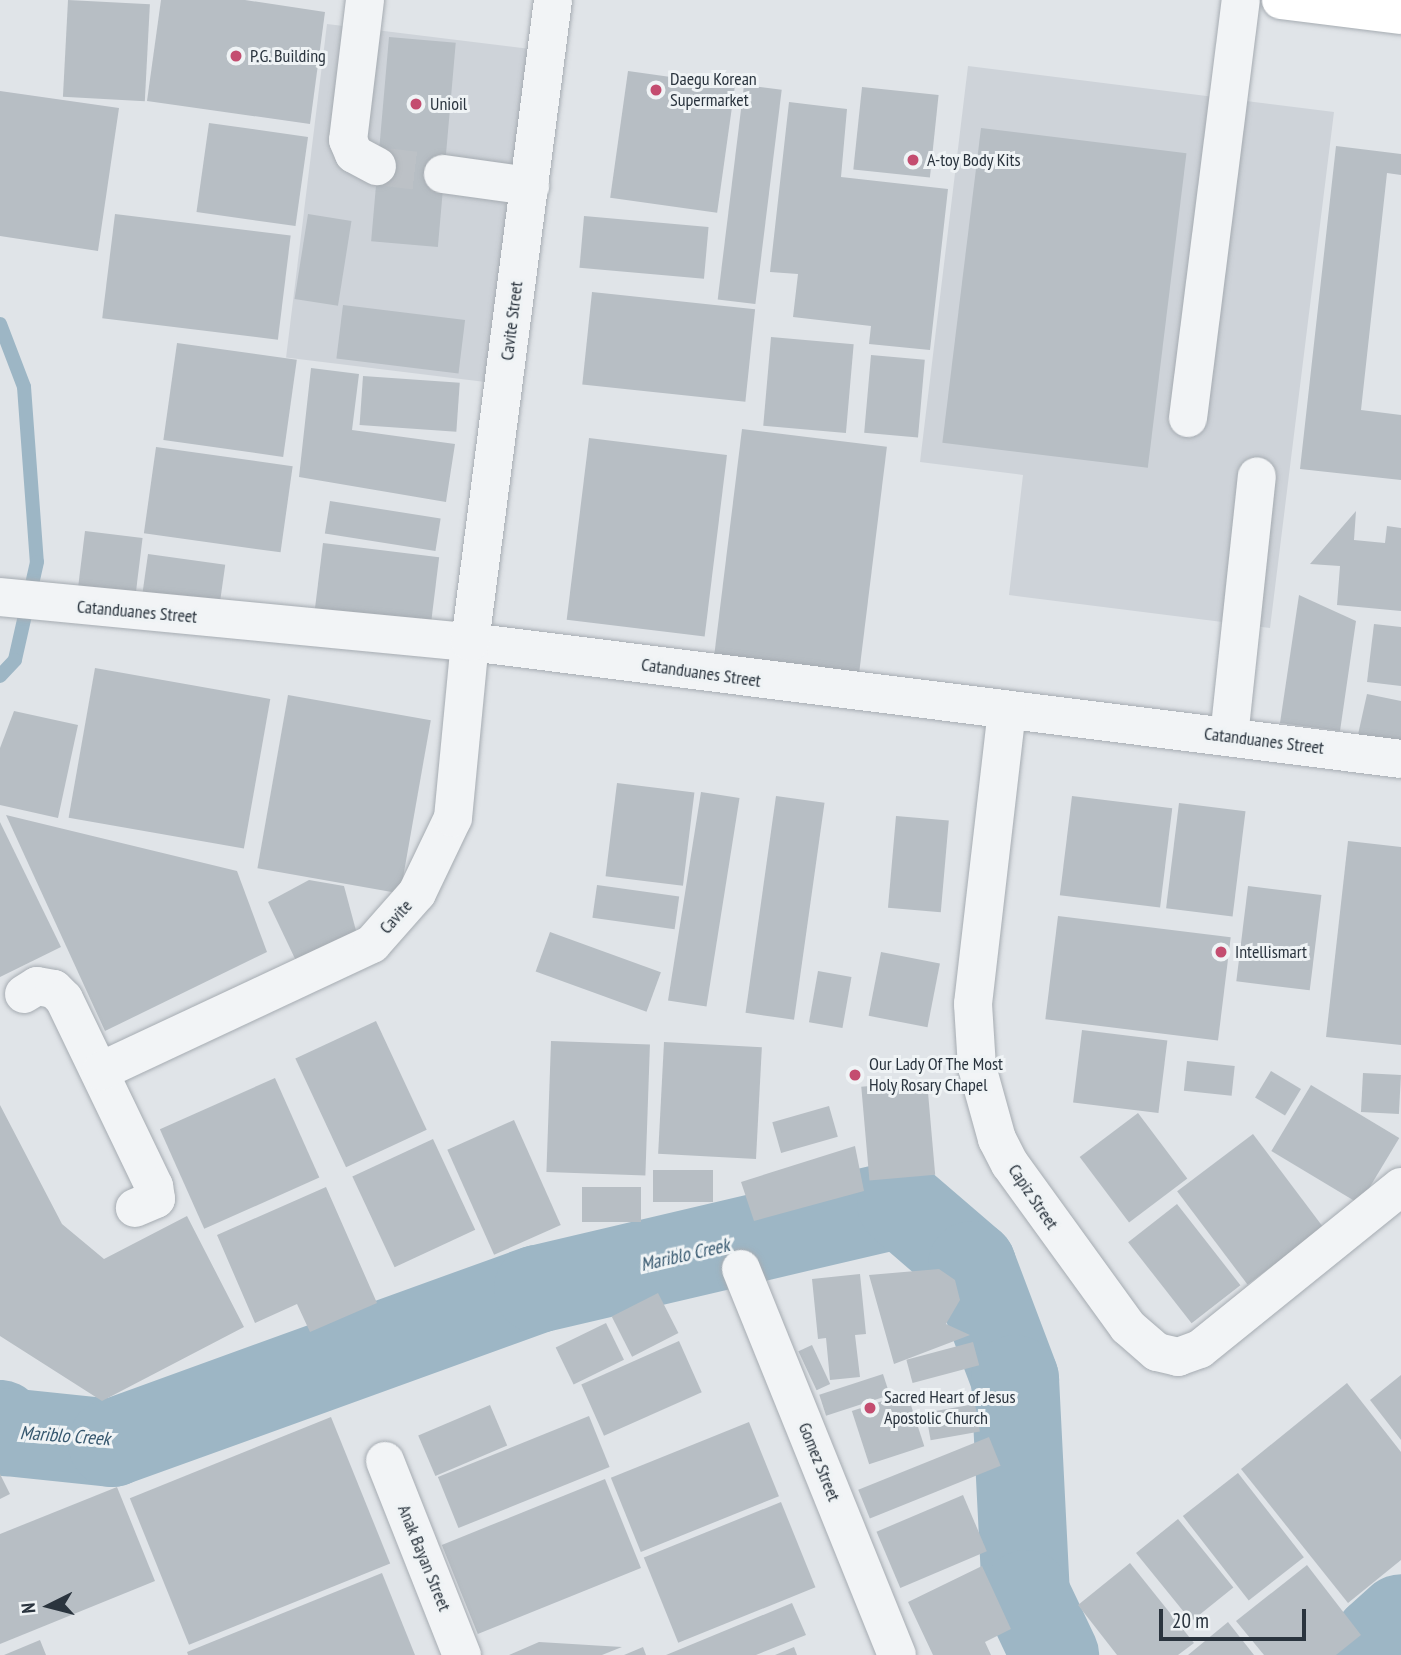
<!DOCTYPE html>
<html>
<head>
<meta charset="utf-8">
<style>
	body { margin:0 }
	#map { position:relative; width:1401px; height:1655px; overflow:hidden; background:#e0e4e8; font-family:"PT Sans Narrow",sans-serif }
	div>[style] { position:absolute }
	[style*='--x'] { left:calc(var(--x)*1px); top:calc(var(--y)*1px); width:calc(var(--w)*1px); rotate:calc(var(--a)*1deg) }
	.built>* { inset:0; background:#ced3d9; transform-origin:0 0 }
	.stream>* { height:14px; margin:-7px; padding:0 7px; transform-origin:7px; border-radius:7px; background:#9db6c5 }
	.river>* { height:88px; margin:-44px; padding:0 44px; transform-origin:44px; border-radius:44px; background:#9db6c5 }
	.building>* { inset:0; background:#b7bec4; transform-origin:0 0 }
	.minor-tunnel>* { height:38px; margin-top:-19px; transform-origin:0; background:repeating-linear-gradient(90deg,#bcc1c6 0 38px,transparent 0 57px) }
	.roads { filter:drop-shadow(0 0 2px #a6acb2) drop-shadow(0 0 2px #a6acb2) }
	.minor>* { height:38px; margin:-19px; padding:0 19px; transform-origin:19px; border-radius:19px; background:#f2f4f6 }
	.major>* { height:38px; margin:-19px; padding:0 19px; transform-origin:19px; border-radius:19px; background:#fff }
	.dots>* { width:19px; height:19px; translate:-50% -50%; box-sizing:border-box; border:4px solid #eff3f5; border-radius:50% }
	span { translate:-50% -50%; white-space:nowrap; text-align:center; line-height:1.15; -webkit-text-stroke:6px #eff3f5; paint-order:stroke }
	.poi-label { font-size:18px; color:#2a343e }
	.left { translate:0 -50%; text-align:left }
	.street-label { font-size:18px; color:#2a343e }
	.water-label { font-size:19px; color:#37586f; font-style:italic }
	.north { position:absolute; left:14px; top:1571px; width:70px; height:70px; -webkit-text-stroke:5px #eff3f5; paint-order:stroke; rotate:264deg; font-size:19px; font-weight:700; line-height:28px; text-align:center; color:#2a343e }
	.north::after { content:''; display:block; margin:auto; width:24px; height:32px; background:#2a343e; clip-path:polygon(50% 0,100% 100%,50% 72%,0 100%) }
	.scale { position:absolute; left:1159px; top:1609px; width:147px; height:32px; box-sizing:border-box; border:4px solid #2a343e; border-top:0; padding-left:9px; font-size:21px; line-height:24px; white-space:nowrap; color:#2a343e; -webkit-text-stroke:5px #eff3f5; paint-order:stroke }
</style>
</head>
<body>
<div id="map">
	<div class="built">
		<i style="left:327px;top:24px;width:213px;height:336px;rotate:7deg"></i>
		<i style="clip-path:polygon(968px 66px,1334px 112px,1270px 628px,1009px 595px,1023px 475px,920px 462px)"></i>
	</div>
	<div class="stream">
		<i style="--x:0;--y:324;--w:67;--a:69.1"></i>
		<i style="--x:24;--y:387;--w:175;--a:85.8"></i>
		<i style="--x:37;--y:562;--w:100;--a:102.7"></i>
		<i style="--x:15;--y:660;--w:22;--a:133"></i>
	</div>
	<div class="river">
		<i style="--x:0;--y:1424;--w:11;--a:49"></i>
		<i style="--x:7;--y:1432;--w:106;--a:6"></i>
		<i style="--x:112;--y:1443;--w:453;--a:-19.9"></i>
		<i style="--x:538;--y:1289;--w:373;--a:-13.2"></i>
		<i style="--x:901;--y:1204;--w:94;--a:40.7"></i>
		<i style="--x:972;--y:1265;--w:122;--a:69.3"></i>
		<i style="--x:1015;--y:1379;--w:215;--a:87.1"></i>
		<i style="--x:1026;--y:1594;--w:68;--a:64.6"></i>
		<i style="--x:1371;--y:1655;--w:17;--a:-66"></i>
		<i style="--x:1378;--y:1639;--w:31;--a:-42"></i>
	</div>
	<div class="building">
		<i style="left:68px;top:0;width:82px;height:97px;rotate:3deg"></i>
		<i style="clip-path:polygon(161px 0,245px 0,325px 12px,310px 124px,147px 101px)"></i>
		<i style="left:389px;top:37px;width:67px;height:205px;rotate:5deg"></i>
		<i style="left:628px;top:71px;width:108px;height:128px;rotate:8deg"></i>
		<i style="left:744px;top:85px;width:38px;height:216px;rotate:7deg"></i>
		<i style="left:862px;top:87px;width:77px;height:83px;rotate:6deg"></i>
		<i style="clip-path:polygon(0 91px,119px 108px,98px 251px,0 236px)"></i>
		<i style="clip-path:polygon(789px 102px,847px 109px,841px 177px,948px 189px,930px 350px,869px 344px,871px 326px,793px 317px,798px 274px,770px 272px)"></i>
		<i style="left:209px;top:123px;width:100px;height:90px;rotate:8deg"></i>
		<i style="left:981px;top:128px;width:207px;height:317px;rotate:7deg"></i>
		<i style="clip-path:polygon(1336px 146px,1401px 154px,1401px 175px,1387px 173px,1361px 410px,1401px 415px,1401px 480px,1300px 469px)"></i>
		<i style="left:115px;top:214px;width:177px;height:105px;rotate:7deg"></i>
		<i style="left:308px;top:214px;width:44px;height:86px;rotate:9deg"></i>
		<i style="left:584px;top:216px;width:125px;height:52px;rotate:5deg"></i>
		<i style="left:592px;top:292px;width:164px;height:93px;rotate:6deg"></i>
		<i style="left:343px;top:305px;width:123px;height:54px;rotate:7deg"></i>
		<i style="left:771px;top:337px;width:83px;height:89px;rotate:5deg"></i>
		<i style="left:177px;top:343px;width:121px;height:98px;rotate:8deg"></i>
		<i style="left:871px;top:355px;width:54px;height:78px;rotate:5deg"></i>
		<i style="clip-path:polygon(311px 368px,359px 374px,352px 430px,455px 444px,446px 502px,299px 477px)"></i>
		<i style="left:363px;top:376px;width:97px;height:49px;rotate:4deg"></i>
		<i style="left:742px;top:429px;width:146px;height:239px;rotate:7deg"></i>
		<i style="left:589px;top:438px;width:139px;height:183px;rotate:7deg"></i>
		<i style="left:156px;top:447px;width:138px;height:87px;rotate:8deg"></i>
		<i style="left:330px;top:501px;width:112px;height:33px;rotate:9deg"></i>
		<i style="clip-path:polygon(1356px 511px,1354px 540px,1385px 543px,1387px 526px,1401px 528px,1401px 611px,1337px 605px,1340px 566px,1310px 564px)"></i>
		<i style="left:85px;top:531px;width:58px;height:63px;rotate:7deg"></i>
		<i style="left:323px;top:543px;width:117px;height:70px;rotate:7deg"></i>
		<i style="left:148px;top:554px;width:78px;height:48px;rotate:8deg"></i>
		<i style="clip-path:polygon(1299px 595px,1356px 621px,1340px 731px,1280px 723px)"></i>
		<i style="clip-path:polygon(1374px 624px,1401px 627px,1401px 686px,1367px 682px)"></i>
		<i style="left:95px;top:668px;width:178px;height:152px;rotate:10deg"></i>
		<i style="clip-path:polygon(1367px 694px,1401px 701px,1401px 748px,1357px 739px)"></i>
		<i style="left:288px;top:695px;width:145px;height:176px;rotate:10deg"></i>
		<i style="clip-path:polygon(14px 711px,78px 725px,58px 818px,0 805px,0 748px)"></i>
		<i style="left:617px;top:783px;width:78px;height:94px;rotate:7deg"></i>
		<i style="left:701px;top:792px;width:39px;height:211px;rotate:9deg"></i>
		<i style="left:776px;top:796px;width:49px;height:219px;rotate:8deg"></i>
		<i style="left:1072px;top:796px;width:101px;height:100px;rotate:7deg"></i>
		<i style="left:1179px;top:803px;width:67px;height:106px;rotate:7deg"></i>
		<i style="clip-path:polygon(6px 815px,237px 871px,267px 952px,105px 1031px)"></i>
		<i style="left:896px;top:816px;width:53px;height:92px;rotate:5deg"></i>
		<i style="clip-path:polygon(0 822px,61px 947px,0 977px)"></i>
		<i style="clip-path:polygon(1348px 841px,1401px 847px,1401px 1045px,1326px 1037px)"></i>
		<i style="clip-path:polygon(309px 880px,344px 886px,358px 938px,298px 965px,268px 902px)"></i>
		<i style="left:597px;top:885px;width:83px;height:33px;rotate:8deg"></i>
		<i style="left:1248px;top:886px;width:74px;height:96px;rotate:7deg"></i>
		<i style="left:1058px;top:916px;width:174px;height:104px;rotate:7deg"></i>
		<i style="left:550px;top:932px;width:118px;height:42px;rotate:20deg"></i>
		<i style="left:881px;top:952px;width:60px;height:65px;rotate:11deg"></i>
		<i style="left:818px;top:971px;width:34px;height:52px;rotate:10deg"></i>
		<i style="left:376px;top:1021px;width:120px;height:89px;rotate:65deg"></i>
		<i style="left:1082px;top:1030px;width:86px;height:73px;rotate:7deg"></i>
		<i style="left:551px;top:1041px;width:99px;height:131px;rotate:2deg"></i>
		<i style="left:664px;top:1042px;width:98px;height:112px;rotate:3deg"></i>
		<i style="left:1187px;top:1061px;width:48px;height:30px;rotate:6deg"></i>
		<i style="left:1271px;top:1071px;width:35px;height:31px;rotate:31deg"></i>
		<i style="left:1363px;top:1073px;width:38px;height:39px;rotate:3deg"></i>
		<i style="left:275px;top:1078px;width:109px;height:126px;rotate:66deg"></i>
		<i style="left:927px;top:1081px;width:94px;height:66px;rotate:85deg"></i>
		<i style="left:1311px;top:1085px;width:103px;height:77px;rotate:31deg"></i>
		<i style="clip-path:polygon(0 1105px,62px 1224px,104px 1259px,187px 1216px,244px 1327px,102px 1401px,0 1336px)"></i>
		<i style="left:829px;top:1106px;width:32px;height:59px;rotate:74deg"></i>
		<i style="left:1138px;top:1113px;width:82px;height:73px;rotate:53deg"></i>
		<i style="left:514px;top:1120px;width:115px;height:73px;rotate:66deg"></i>
		<i style="left:1253px;top:1134px;width:117px;height:95px;rotate:53deg"></i>
		<i style="left:433px;top:1139px;width:100px;height:89px;rotate:65deg"></i>
		<i style="clip-path:polygon(855px 1146px,864px 1191px,754px 1221px,741px 1182px)"></i>
		<i style="left:653px;top:1170px;width:60px;height:32px"></i>
		<i style="clip-path:polygon(326px 1187px,377px 1303px,310px 1332px,297px 1304px,255px 1323px,217px 1235px)"></i>
		<i style="left:582px;top:1187px;width:59px;height:35px"></i>
		<i style="left:1177px;top:1204px;width:103px;height:62px;rotate:52deg"></i>
		<i style="clip-path:polygon(939px 1269px,955px 1280px,960px 1300px,946px 1324px,970px 1335px,894px 1364px,869px 1275px)"></i>
		<i style="clip-path:polygon(860px 1274px,866px 1334px,855px 1335px,860px 1377px,830px 1380px,826px 1338px,818px 1339px,812px 1279px)"></i>
		<i style="left:658px;top:1293px;width:45px;height:52px;rotate:63deg"></i>
		<i style="left:606px;top:1323px;width:41px;height:56px;rotate:64deg"></i>
		<i style="left:679px;top:1341px;width:56px;height:107px;rotate:66deg"></i>
		<i style="left:973px;top:1342px;width:24px;height:69px;rotate:75deg"></i>
		<i style="left:812px;top:1345px;width:43px;height:15px;rotate:65deg"></i>
		<i style="left:883px;top:1374px;width:22px;height:67px;rotate:72deg"></i>
		<i style="clip-path:polygon(1401px 1375px,1401px 1440px,1370px 1400px)"></i>
		<i style="clip-path:polygon(1347px 1383px,1401px 1452px,1401px 1560px,1348px 1603px,1241px 1469px)"></i>
		<i style="left:907px;top:1393px;width:56px;height:58px;rotate:72deg"></i>
		<i style="left:975px;top:1404px;width:28px;height:50px;rotate:80deg"></i>
		<i style="left:490px;top:1405px;width:44px;height:78px;rotate:67deg"></i>
		<i style="left:589px;top:1416px;width:55px;height:163px;rotate:68deg"></i>
		<i style="left:331px;top:1417px;width:158px;height:217px;rotate:68deg"></i>
		<i style="left:749px;top:1422px;width:80px;height:149px;rotate:68deg"></i>
		<i style="left:989px;top:1437px;width:31px;height:141px;rotate:68deg"></i>
		<i style="left:1238px;top:1473px;width:107px;height:70px;rotate:52deg"></i>
		<i style="clip-path:polygon(0 1474px,10px 1494px,0 1499px)"></i>
		<i style="left:605px;top:1479px;width:96px;height:176px;rotate:68deg"></i>
		<i style="clip-path:polygon(117px 1487px,155px 1581px,0 1644px,0 1534px)"></i>
		<i style="left:963px;top:1495px;width:61px;height:94px;rotate:67deg"></i>
		<i style="left:781px;top:1502px;width:92px;height:148px;rotate:68deg"></i>
		<i style="left:1178px;top:1519px;width:88px;height:54px;rotate:51deg"></i>
		<i style="clip-path:polygon(1130px 1563px,1194px 1643px,1178px 1655px,1117px 1655px,1078px 1605px)"></i>
		<i style="clip-path:polygon(1307px 1565px,1361px 1635px,1336px 1655px,1264px 1655px,1236px 1621px)"></i>
		<i style="clip-path:polygon(982px 1566px,1011px 1629px,985px 1642px,991px 1655px,933px 1655px,908px 1602px)"></i>
		<i style="clip-path:polygon(382px 1573px,415px 1655px,188px 1655px,187px 1652px)"></i>
		<i style="clip-path:polygon(792px 1603px,806px 1635px,756px 1655px,666px 1655px)"></i>
		<i style="clip-path:polygon(1228px 1622px,1254px 1655px,1188px 1655px)"></i>
		<i style="clip-path:polygon(40px 1640px,46px 1655px,4px 1655px)"></i>
		<i style="clip-path:polygon(539px 1642px,622px 1647px,602px 1655px,509px 1655px)"></i>
		<i style="clip-path:polygon(643px 1647px,646px 1655px,624px 1655px)"></i>
		<i style="clip-path:polygon(794px 1647px,797px 1655px,775px 1655px)"></i>
	</div>
	<div class="minor-tunnel">
		<i style="--x:377;--y:166;--w:66;--a:6.9"></i>
	</div>
	<div class="roads">
		<div class="minor">
			<i style="--x:365;--y:0;--w:141;--a:96.9"></i>
			<i style="--x:348;--y:140;--w:15;--a:67"></i>
			<i style="--x:354;--y:154;--w:26;--a:28"></i>
			<i style="--x:443;--y:174;--w:88;--a:7.9"></i>
			<i style="--x:1188;--y:418;--w:421;--a:-82.8"></i>
			<i style="--x:0;--y:597;--w:472;--a:5.5"></i>
			<i style="--x:470;--y:642;--w:938;--a:7.16"></i>
			<i style="--x:1007;--y:710;--w:296;--a:96.6"></i>
			<i style="--x:973;--y:1004;--w:63;--a:86.4"></i>
			<i style="--x:977;--y:1067;--w:75;--a:74.5"></i>
			<i style="--x:997;--y:1139;--w:28;--a:63"></i>
			<i style="--x:1010;--y:1164;--w:201;--a:54.1"></i>
			<i style="--x:1128;--y:1327;--w:38;--a:41"></i>
			<i style="--x:1157;--y:1352;--w:22;--a:13"></i>
			<i style="--x:1178;--y:1357;--w:23;--a:-20"></i>
			<i style="--x:1200;--y:1349;--w:258;--a:-38.9"></i>
			<i style="--x:1229;--y:737;--w:262;--a:-83.9"></i>
			<i style="--x:24;--y:994;--w:15;--a:-32"></i>
			<i style="--x:37;--y:986;--w:17;--a:10"></i>
			<i style="--x:54;--y:989;--w:14;--a:45"></i>
			<i style="--x:64;--y:999;--w:208;--a:64.3"></i>
			<i style="--x:154;--y:1186;--w:13;--a:81"></i>
			<i style="--x:156;--y:1199;--w:23;--a:157"></i>
			<i style="--x:101;--y:1071;--w:299;--a:-25.1"></i>
			<i style="--x:372;--y:944;--w:68;--a:-48.6"></i>
			<i style="--x:417;--y:893;--w:83;--a:-64.4"></i>
			<i style="--x:453;--y:818;--w:177;--a:-84.5"></i>
			<i style="--x:470;--y:642;--w:647;--a:-82.63"></i>
			<i style="--x:741;--y:1269;--w:416;--a:68"></i>
			<i style="--x:385;--y:1461;--w:209;--a:68.4"></i>
		</div>
		<div class="major">
			<i style="--x:1281;--y:0;--w:121;--a:7.1"></i>
		</div>
	</div>
	<div class="dots">
		<i style="left:236px;top:56px;background:#c44d70"></i>
		<i style="left:656px;top:90px;background:#c44d70"></i>
		<i style="left:416px;top:104px;background:#c44d70"></i>
		<i style="left:913px;top:160px;background:#c44d70"></i>
		<i style="left:1221px;top:952px;background:#c44d70"></i>
		<i style="left:855px;top:1075px;background:#c44d70"></i>
		<i style="left:870px;top:1408px;background:#c44d70"></i>
	</div>
	<div class="poi-label">
		<span class="left" style="left:250px;top:56px">P.G. Building</span>
		<span class="left" style="left:670px;top:90px">Daegu Korean<br>Supermarket</span>
		<span class="left" style="left:430px;top:104px">Unioil</span>
		<span class="left" style="left:927px;top:160px">A-toy Body Kits</span>
		<span class="left" style="left:1235px;top:952px">Intellismart</span>
		<span class="left" style="left:869px;top:1075px">Our Lady Of The Most<br>Holy Rosary Chapel</span>
		<span class="left" style="left:884px;top:1408px">Sacred Heart of Jesus<br>Apostolic Church</span>
	</div>
	<div class="street-label">
		<span style="left:512px;top:321px;rotate:-83deg">Cavite Street</span>
		<span style="left:137px;top:612px;rotate:5deg">Catanduanes Street</span>
		<span style="left:701px;top:673px;rotate:8deg">Catanduanes Street</span>
		<span style="left:1264px;top:741px;rotate:7deg">Catanduanes Street</span>
		<span style="left:396px;top:917px;rotate:-48deg">Cavite</span>
		<span style="left:1033px;top:1197px;rotate:56deg">Capiz Street</span>
		<span style="left:819px;top:1462px;rotate:68deg">Gomez Street</span>
		<span style="left:424px;top:1558px;rotate:68deg">Anak Bayan Street</span>
	</div>
	<div class="water-label">
		<span style="left:685px;top:1255px;rotate:-13deg">Mariblo Creek</span>
		<span style="left:65px;top:1436px;rotate:4deg">Mariblo Creek</span>
	</div>
	<div class="north">N</div>
	<div class="scale">20 m</div>
</div>
</body>
</html>
